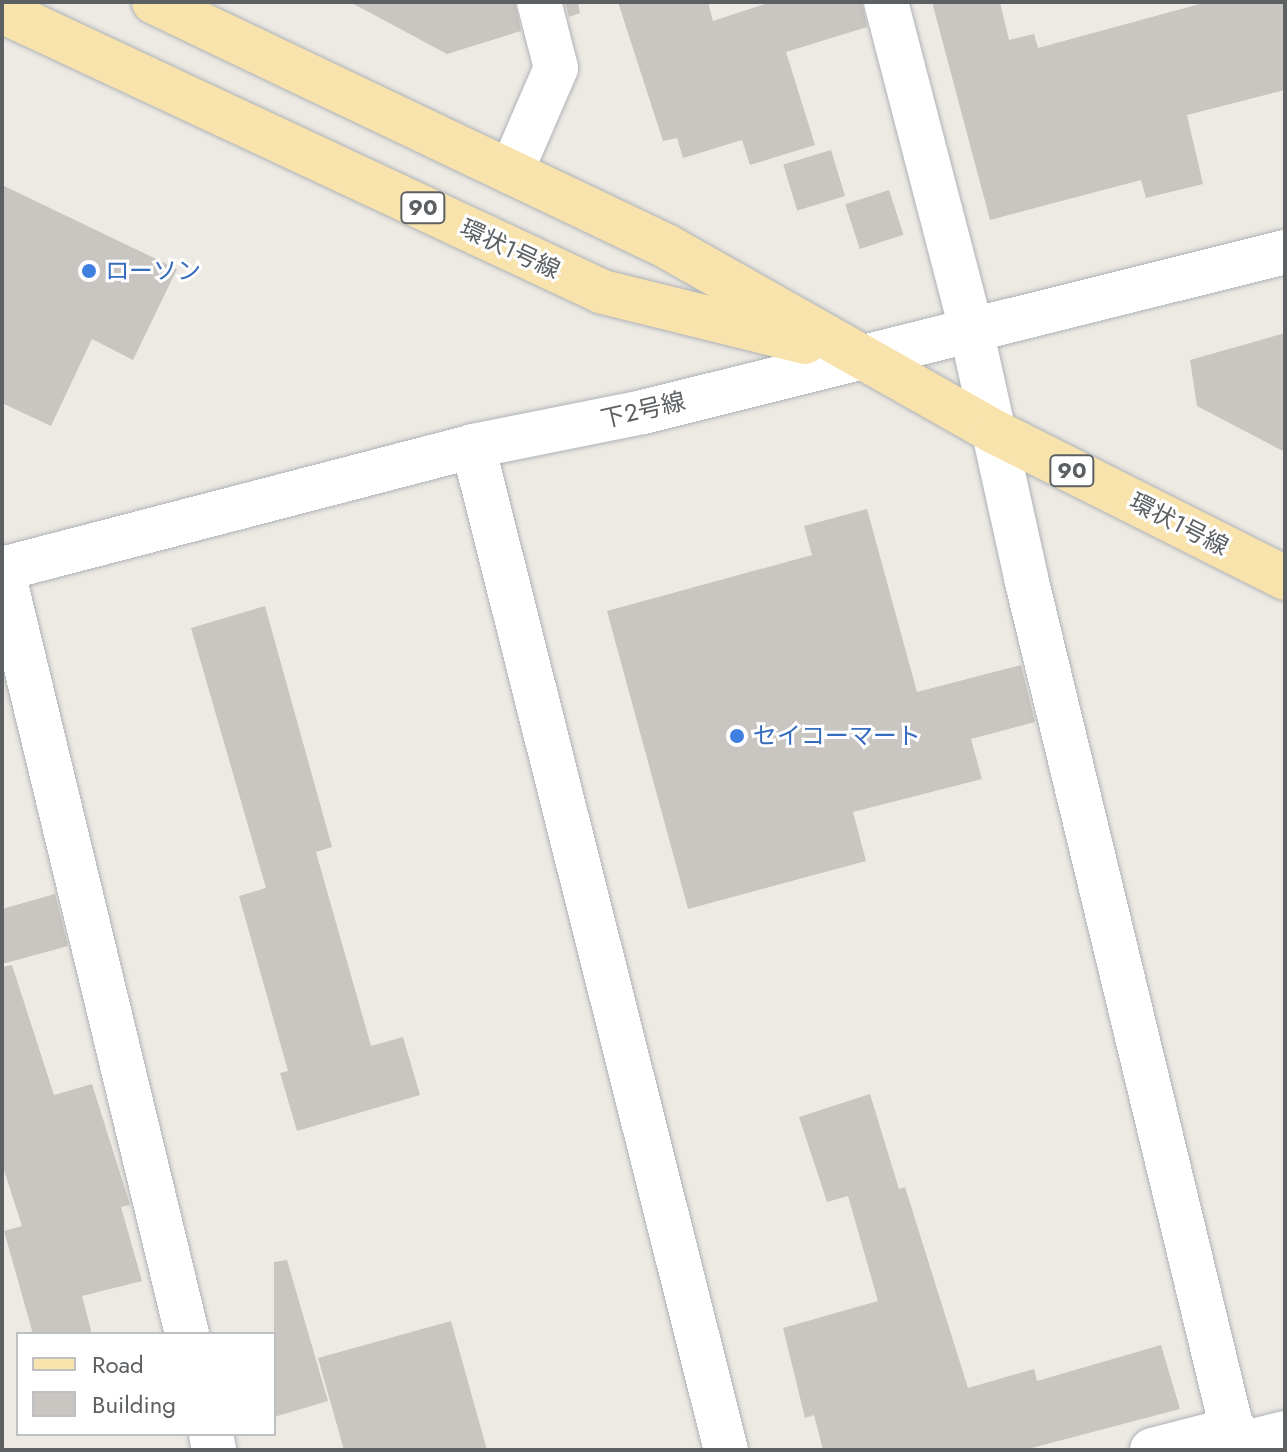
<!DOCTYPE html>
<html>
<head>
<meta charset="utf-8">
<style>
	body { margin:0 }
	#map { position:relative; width:1287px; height:1452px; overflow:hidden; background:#edeae4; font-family:Jost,"Noto Sans JP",sans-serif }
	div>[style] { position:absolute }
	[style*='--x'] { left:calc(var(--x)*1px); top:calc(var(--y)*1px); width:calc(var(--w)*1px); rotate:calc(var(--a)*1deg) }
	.building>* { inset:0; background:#c9c5c0; transform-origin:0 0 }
	.roads { filter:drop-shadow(0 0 2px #afb2b5) drop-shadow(0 0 2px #afb2b5) }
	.street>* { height:44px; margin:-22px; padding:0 22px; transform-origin:22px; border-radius:22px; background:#fff }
	.secondary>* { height:44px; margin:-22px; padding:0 22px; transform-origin:22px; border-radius:22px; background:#fff }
	.primary>* { height:44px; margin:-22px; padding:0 22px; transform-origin:22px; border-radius:22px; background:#f9e3ad }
	.dots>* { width:22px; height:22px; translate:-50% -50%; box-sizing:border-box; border:4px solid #fff; border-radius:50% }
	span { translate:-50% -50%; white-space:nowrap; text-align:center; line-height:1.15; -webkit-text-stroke:6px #fff; paint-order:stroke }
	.shield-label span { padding:2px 6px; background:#fff; border:2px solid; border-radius:6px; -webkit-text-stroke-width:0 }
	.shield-label { font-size:22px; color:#5c6063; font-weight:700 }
	.street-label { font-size:24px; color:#5c6063 }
	.shop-label { font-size:24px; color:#366cbe }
	.left { translate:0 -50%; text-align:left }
	.frame { position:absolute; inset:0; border:4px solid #5c6063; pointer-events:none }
	.legend { position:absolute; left:16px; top:1332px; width:260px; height:104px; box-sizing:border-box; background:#fff; border:2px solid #bebfc1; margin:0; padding:10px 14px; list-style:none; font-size:24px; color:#5c6063 }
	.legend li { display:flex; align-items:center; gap:16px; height:40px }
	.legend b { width:40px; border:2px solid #bebfc1 }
</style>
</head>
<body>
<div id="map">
	<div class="building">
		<i style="clip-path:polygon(350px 2px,515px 2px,521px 31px,447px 54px)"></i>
		<i style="clip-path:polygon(565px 2px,578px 2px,580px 13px,569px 17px)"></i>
		<i style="clip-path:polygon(618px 2px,708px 2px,713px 21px,771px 2px,862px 2px,867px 27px,786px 52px,815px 145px,750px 165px,742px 140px,683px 158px,677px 138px,663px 141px)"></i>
		<i style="clip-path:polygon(932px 2px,1000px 2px,1009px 40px,1034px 34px,1038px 48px,1207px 2px,1285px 2px,1285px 90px,1187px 115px,1203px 184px,1146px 198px,1141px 180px,990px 220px)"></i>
		<i style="left:831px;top:150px;width:48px;height:50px;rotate:73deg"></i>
		<i style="clip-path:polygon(2px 185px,177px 269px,133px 360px,92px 339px,51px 426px,2px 403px)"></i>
		<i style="left:889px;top:190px;width:47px;height:46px;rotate:72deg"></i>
		<i style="clip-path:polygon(1285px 333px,1285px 452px,1197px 406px,1190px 360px)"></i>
		<i style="clip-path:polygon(867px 509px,917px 692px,1021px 665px,1035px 722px,971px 739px,982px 779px,853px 812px,866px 861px,688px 909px,607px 611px,812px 555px,804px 526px)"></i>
		<i style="clip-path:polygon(265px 606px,332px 847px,316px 852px,371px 1046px,403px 1037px,420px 1095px,297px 1131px,280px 1073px,288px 1071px,239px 896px,266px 888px,191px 628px)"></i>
		<i style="clip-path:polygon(55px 894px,68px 946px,2px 964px,2px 909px)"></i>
		<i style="clip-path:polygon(12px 965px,54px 1095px,92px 1084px,130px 1205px,121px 1207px,142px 1281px,82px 1296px,92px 1334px,33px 1334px,4px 1231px,22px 1226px,2px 1164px,2px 967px)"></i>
		<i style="clip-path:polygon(870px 1094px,899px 1189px,905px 1187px,968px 1388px,1034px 1369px,1037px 1381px,1161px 1345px,1180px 1409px,1024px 1450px,823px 1450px,814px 1415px,805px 1418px,783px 1328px,878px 1301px,848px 1196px,827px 1202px,799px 1117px)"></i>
		<i style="clip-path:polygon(287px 1260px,328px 1401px,274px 1417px,274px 1262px)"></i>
		<i style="clip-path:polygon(451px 1321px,487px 1450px,344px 1450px,318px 1358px)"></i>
	</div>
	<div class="roads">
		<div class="street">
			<i style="--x:886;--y:2;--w:338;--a:75.4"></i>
			<i style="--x:971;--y:329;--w:255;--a:77.5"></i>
			<i style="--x:1026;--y:578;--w:897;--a:76.4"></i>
			<i style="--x:511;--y:172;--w:113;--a:-66.6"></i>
			<i style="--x:556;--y:68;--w:68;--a:-104.4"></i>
			<i style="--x:473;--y:446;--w:1035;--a:75.86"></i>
			<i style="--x:2;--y:568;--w:788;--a:76.42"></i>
			<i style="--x:211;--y:1434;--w:16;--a:79"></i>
			<i style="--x:1236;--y:1445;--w:50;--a:-13.8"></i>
			<i style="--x:1152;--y:1450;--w:85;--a:-14.4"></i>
		</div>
		<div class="secondary">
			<i style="--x:2;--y:569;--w:487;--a:-14.6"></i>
			<i style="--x:473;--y:446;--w:173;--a:-11.3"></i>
			<i style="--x:643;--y:412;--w:662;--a:-13.99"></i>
		</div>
		<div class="primary">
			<i style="--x:154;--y:2;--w:567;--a:25.48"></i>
			<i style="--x:666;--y:246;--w:378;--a:29.5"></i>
			<i style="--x:995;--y:432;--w:325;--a:26.7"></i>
			<i style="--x:2;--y:11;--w:663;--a:25.06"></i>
			<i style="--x:603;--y:292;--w:208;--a:13.9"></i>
		</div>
	</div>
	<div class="dots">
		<i style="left:89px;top:271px;background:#3f7fe0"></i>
		<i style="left:737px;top:736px;background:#3f7fe0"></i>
	</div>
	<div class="shield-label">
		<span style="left:423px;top:208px">90</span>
		<span style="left:1072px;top:471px">90</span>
	</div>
	<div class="street-label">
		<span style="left:510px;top:249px;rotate:25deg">環状1号線</span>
		<span style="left:643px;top:410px;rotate:-13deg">下2号線</span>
		<span style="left:1179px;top:524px;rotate:27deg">環状1号線</span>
	</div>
	<div class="shop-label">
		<span class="left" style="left:105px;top:271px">ローソン</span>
		<span class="left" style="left:753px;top:736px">セイコーマート</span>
	</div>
	<div class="frame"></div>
	<ul class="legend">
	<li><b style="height:10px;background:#f9e3ad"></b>Road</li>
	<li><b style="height:22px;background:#c9c5c0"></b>Building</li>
	</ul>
</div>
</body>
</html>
